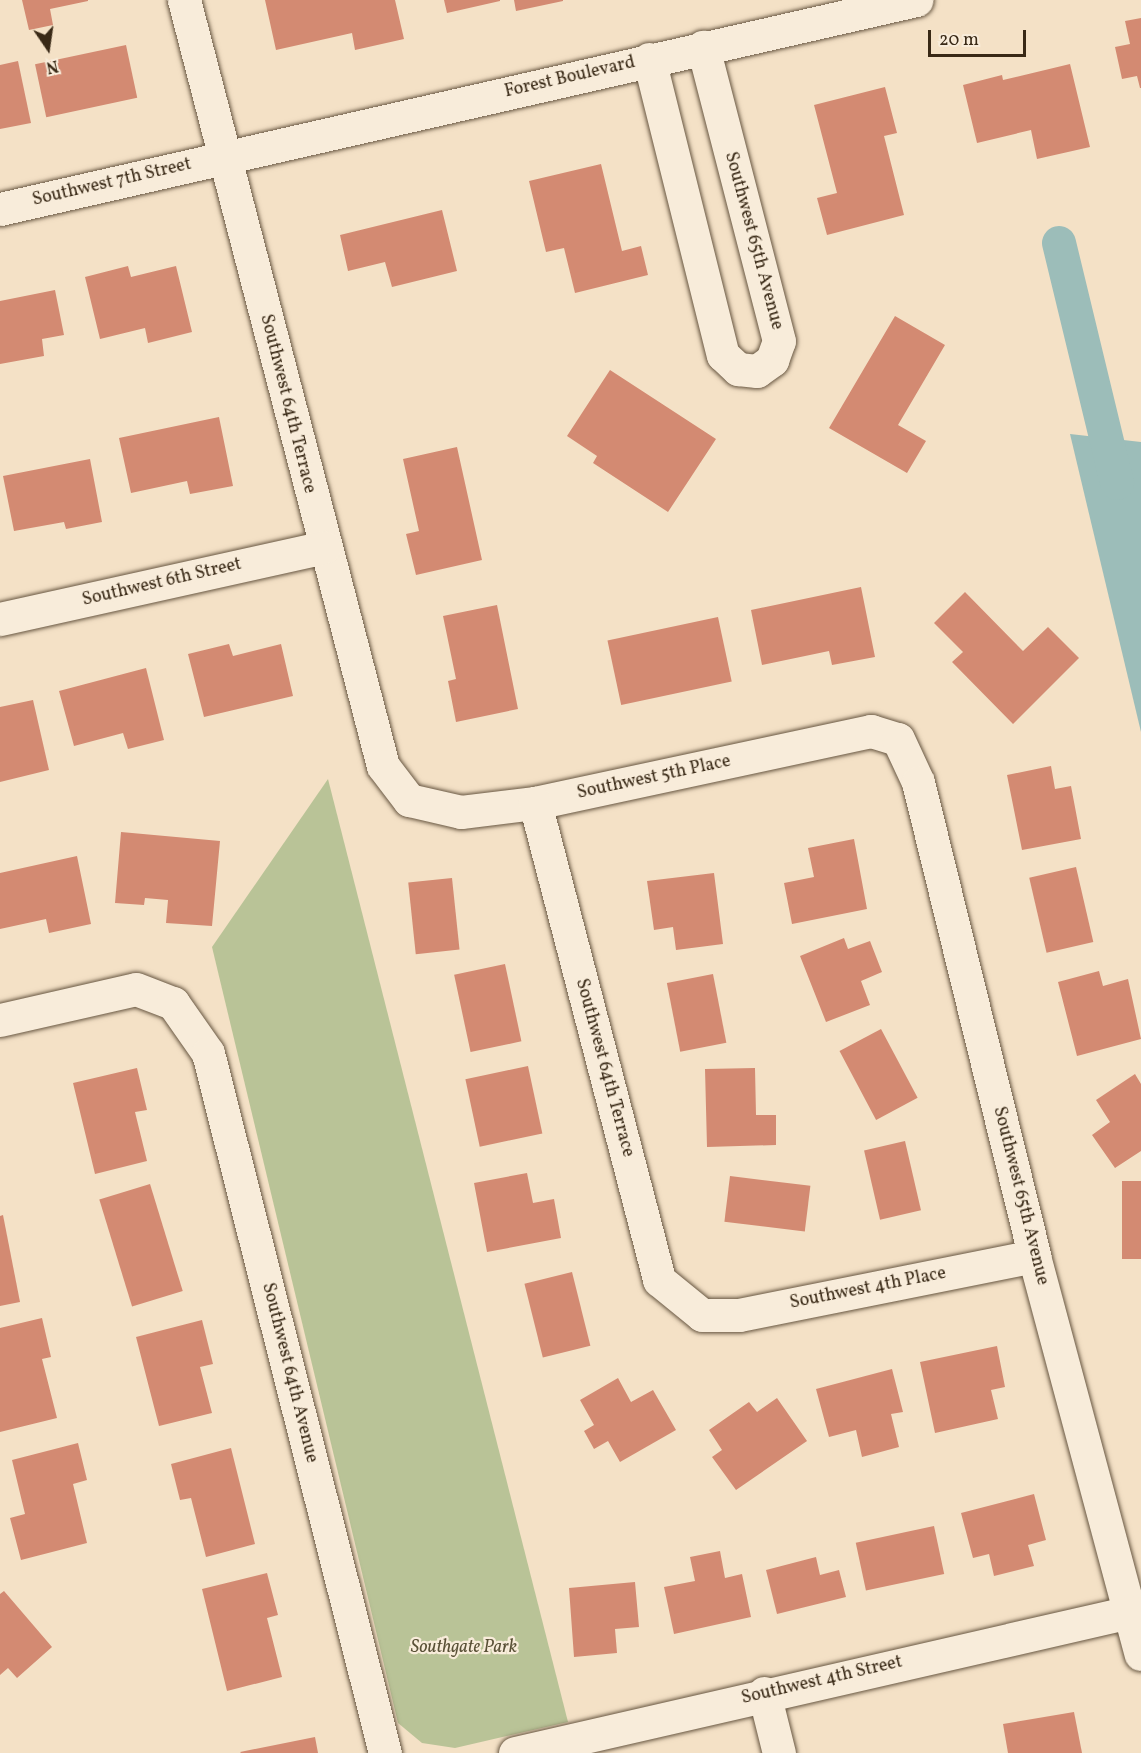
<!DOCTYPE html>
<html>
<head>
<meta charset="utf-8">
<style>
	body { margin:0 }
	#map { position:relative; width:1141px; height:1753px; overflow:hidden; background:#f4e1c6; font-family:Vollkorn,serif }
	div>[style] { position:absolute }
	[style*='--x'] { left:calc(var(--x)*1px); top:calc(var(--y)*1px); width:calc(var(--w)*1px); rotate:calc(var(--a)*1deg) }
	.green>* { inset:0; background:#b9c397 }
	.water>* { inset:0; background:#9cbdb9 }
	.canal>* { height:34px; margin:-17px; padding:0 17px; transform-origin:17px; border-radius:17px; background:#9cbdb9 }
	.building>* { inset:0; background:#d38a72; transform-origin:0 0 }
	.roads { filter:drop-shadow(0 0 2px #685742) drop-shadow(0 0 2px #685742) }
	.minor>* { height:33px; margin:-16.5px; padding:0 16.5px; transform-origin:16.5px; border-radius:16.5px; background:#f8ecda }
	span { translate:-50% -50%; white-space:nowrap; text-align:center; line-height:1.15; -webkit-text-stroke:4.5px #f8ecda; paint-order:stroke }
	.street-label { font-size:18px; color:#392916 }
	.park-label { font-size:18px; color:#595036; font-style:italic }
	.north { position:absolute; left:18px; top:18px; width:60px; height:60px; -webkit-text-stroke:4px #f8ecda; paint-order:stroke; rotate:167deg; font-size:16px; font-weight:700; line-height:24px; text-align:center; color:#392916 }
	.north::after { content:''; display:block; margin:auto; width:21px; height:27px; background:#392916; clip-path:polygon(50% 0,100% 100%,50% 72%,0 100%) }
	.scale { position:absolute; left:928px; top:30px; width:98px; height:27px; box-sizing:border-box; border:3px solid #392916; border-top:0; padding-left:8px; font-size:18px; line-height:21px; white-space:nowrap; color:#392916; -webkit-text-stroke:4px #f8ecda; paint-order:stroke }
</style>
</head>
<body>
<div id="map">
	<div class="green">
		<i style="clip-path:polygon(328px 779px,568px 1722px,455px 1748px,422px 1743px,398px 1723px,212px 947px)"></i>
	</div>
	<div class="water">
		<i style="clip-path:polygon(1070px 434px,1141px 442px,1141px 732px)"></i>
	</div>
	<div class="canal">
		<i style="--x:1059;--y:243;--w:247;--a:76.4"></i>
	</div>
	<div class="building">
		<i style="clip-path:polygon(22px 0,88px 0,88px 1px,50px 9px,53px 25px,29px 30px)"></i>
		<i style="clip-path:polygon(265px 0,395px 0,404px 39px,355px 50px,352px 33px,276px 50px)"></i>
		<i style="clip-path:polygon(444px 0,500px 0,500px 1px,447px 13px)"></i>
		<i style="clip-path:polygon(514px 0,563px 0,563px 1px,516px 11px)"></i>
		<i style="clip-path:polygon(1141px 18px,1141px 88px,1140px 88px,1137px 76px,1122px 79px,1115px 47px,1130px 44px,1125px 21px)"></i>
		<i style="left:126px;top:45px;width:54px;height:93px;rotate:78deg"></i>
		<i style="clip-path:polygon(18px 61px,31px 123px,0 129px,0 65px)"></i>
		<i style="clip-path:polygon(1070px 64px,1090px 147px,1037px 159px,1031px 130px,977px 143px,963px 85px,1002px 75px,1003px 80px)"></i>
		<i style="clip-path:polygon(885px 87px,897px 133px,884px 136px,904px 215px,827px 235px,817px 198px,837px 193px,814px 105px)"></i>
		<i style="clip-path:polygon(601px 164px,622px 251px,641px 246px,648px 275px,575px 293px,564px 248px,546px 252px,529px 181px)"></i>
		<i style="clip-path:polygon(442px 210px,457px 271px,392px 287px,385px 262px,348px 271px,340px 235px)"></i>
		<i style="clip-path:polygon(128px 266px,131px 277px,176px 266px,192px 332px,148px 343px,145px 328px,100px 339px,85px 277px)"></i>
		<i style="clip-path:polygon(55px 290px,64px 335px,42px 339px,44px 356px,0 364px,0 301px)"></i>
		<i style="clip-path:polygon(895px 316px,945px 345px,898px 425px,926px 441px,907px 473px,829px 428px)"></i>
		<i style="clip-path:polygon(610px 370px,716px 439px,668px 512px,593px 463px,597px 456px,567px 436px)"></i>
		<i style="clip-path:polygon(219px 417px,233px 486px,190px 494px,187px 481px,131px 493px,119px 438px)"></i>
		<i style="clip-path:polygon(457px 447px,482px 560px,416px 575px,406px 534px,419px 531px,403px 459px)"></i>
		<i style="clip-path:polygon(90px 459px,102px 522px,66px 529px,64px 522px,14px 531px,3px 476px)"></i>
		<i style="clip-path:polygon(861px 587px,875px 657px,832px 665px,829px 651px,762px 665px,751px 610px)"></i>
		<i style="clip-path:polygon(965px 592px,1023px 651px,1048px 627px,1079px 658px,1013px 724px,952px 662px,963px 652px,934px 623px)"></i>
		<i style="clip-path:polygon(497px 605px,518px 709px,456px 722px,448px 681px,456px 679px,443px 616px)"></i>
		<i style="left:718px;top:617px;width:66px;height:113px;rotate:78deg"></i>
		<i style="clip-path:polygon(229px 644px,233px 656px,281px 644px,293px 696px,204px 717px,188px 654px)"></i>
		<i style="clip-path:polygon(146px 668px,164px 740px,128px 749px,123px 733px,74px 746px,59px 691px)"></i>
		<i style="clip-path:polygon(33px 700px,49px 770px,0 782px,0 707px)"></i>
		<i style="clip-path:polygon(1051px 766px,1055px 789px,1071px 786px,1081px 839px,1022px 850px,1007px 775px)"></i>
		<i style="clip-path:polygon(121px 832px,220px 841px,212px 926px,166px 923px,168px 900px,145px 898px,144px 905px,115px 903px)"></i>
		<i style="clip-path:polygon(854px 839px,867px 909px,792px 924px,784px 883px,814px 877px,808px 848px)"></i>
		<i style="clip-path:polygon(77px 856px,91px 924px,49px 933px,46px 919px,0 929px,0 873px)"></i>
		<i style="left:1076px;top:867px;width:77px;height:48px;rotate:77deg"></i>
		<i style="clip-path:polygon(714px 873px,723px 944px,676px 950px,673px 927px,654px 930px,647px 881px)"></i>
		<i style="left:452px;top:878px;width:72px;height:44px;rotate:84deg"></i>
		<i style="clip-path:polygon(844px 938px,848px 949px,870px 941px,882px 972px,861px 981px,870px 1005px,826px 1022px,800px 956px)"></i>
		<i style="left:505px;top:964px;width:79px;height:52px;rotate:78deg"></i>
		<i style="clip-path:polygon(1099px 971px,1103px 986px,1128px 979px,1141px 1039px,1077px 1056px,1058px 982px)"></i>
		<i style="left:713px;top:974px;width:70px;height:47px;rotate:79deg"></i>
		<i style="left:881px;top:1029px;width:78px;height:47px;rotate:62deg"></i>
		<i style="left:528px;top:1066px;width:69px;height:64px;rotate:78deg"></i>
		<i style="clip-path:polygon(137px 1068px,147px 1110px,135px 1112px,147px 1161px,95px 1174px,73px 1083px)"></i>
		<i style="clip-path:polygon(755px 1068px,756px 1115px,776px 1115px,776px 1145px,707px 1147px,705px 1069px)"></i>
		<i style="clip-path:polygon(1135px 1074px,1141px 1084px,1141px 1151px,1115px 1168px,1092px 1135px,1110px 1122px,1096px 1100px)"></i>
		<i style="left:905px;top:1141px;width:71px;height:42px;rotate:77deg"></i>
		<i style="clip-path:polygon(527px 1173px,533px 1203px,554px 1199px,561px 1238px,487px 1252px,474px 1183px)"></i>
		<i style="left:730px;top:1176px;width:81px;height:46px;rotate:7deg"></i>
		<i style="left:1122px;top:1181px;width:19px;height:78px"></i>
		<i style="left:150px;top:1184px;width:112px;height:53px;rotate:73deg"></i>
		<i style="clip-path:polygon(3px 1215px,20px 1302px,0 1306px,0 1216px)"></i>
		<i style="left:572px;top:1272px;width:76px;height:49px;rotate:76deg"></i>
		<i style="clip-path:polygon(42px 1318px,51px 1357px,42px 1359px,57px 1418px,0 1432px,0 1328px)"></i>
		<i style="clip-path:polygon(202px 1320px,213px 1364px,200px 1367px,212px 1413px,159px 1426px,136px 1337px)"></i>
		<i style="clip-path:polygon(997px 1346px,1005px 1387px,991px 1390px,998px 1419px,935px 1433px,920px 1362px)"></i>
		<i style="clip-path:polygon(892px 1369px,903px 1412px,891px 1414px,899px 1447px,862px 1457px,856px 1430px,829px 1437px,816px 1389px)"></i>
		<i style="clip-path:polygon(618px 1378px,631px 1402px,653px 1390px,676px 1430px,620px 1462px,608px 1441px,594px 1449px,584px 1431px,594px 1425px,580px 1400px)"></i>
		<i style="clip-path:polygon(777px 1398px,807px 1441px,736px 1490px,712px 1457px,722px 1450px,709px 1430px,749px 1402px,757px 1412px)"></i>
		<i style="clip-path:polygon(78px 1443px,87px 1480px,73px 1484px,87px 1543px,21px 1560px,10px 1518px,25px 1514px,12px 1460px)"></i>
		<i style="clip-path:polygon(231px 1448px,255px 1544px,206px 1557px,191px 1498px,180px 1500px,171px 1464px)"></i>
		<i style="clip-path:polygon(1034px 1494px,1046px 1540px,1028px 1545px,1034px 1566px,994px 1576px,989px 1554px,973px 1558px,961px 1513px)"></i>
		<i style="left:934px;top:1526px;width:49px;height:80px;rotate:78deg"></i>
		<i style="clip-path:polygon(720px 1551px,725px 1578px,742px 1574px,751px 1617px,674px 1634px,664px 1587px,695px 1581px,690px 1557px)"></i>
		<i style="clip-path:polygon(816px 1557px,820px 1575px,839px 1570px,846px 1597px,777px 1614px,766px 1570px)"></i>
		<i style="clip-path:polygon(267px 1573px,278px 1615px,267px 1618px,282px 1677px,227px 1691px,202px 1589px)"></i>
		<i style="clip-path:polygon(635px 1582px,639px 1627px,615px 1629px,617px 1653px,574px 1657px,569px 1588px)"></i>
		<i style="clip-path:polygon(4px 1591px,52px 1647px,17px 1678px,8px 1668px,0 1675px,0 1594px)"></i>
		<i style="clip-path:polygon(1074px 1712px,1082px 1753px,1008px 1753px,1003px 1724px)"></i>
		<i style="clip-path:polygon(315px 1737px,318px 1753px,241px 1753px,240px 1752px)"></i>
	</div>
	<div class="roads">
		<div class="minor">
			<i style="--x:184;--y:0;--w:791;--a:75.44"></i>
			<i style="--x:383;--y:766;--w:43;--a:52.6"></i>
			<i style="--x:409;--y:800;--w:53;--a:13"></i>
			<i style="--x:461;--y:812;--w:75;--a:-6.9"></i>
			<i style="--x:535;--y:803;--w:344;--a:-12.1"></i>
			<i style="--x:871;--y:731;--w:28;--a:17"></i>
			<i style="--x:898;--y:739;--w:47;--a:65.1"></i>
			<i style="--x:918;--y:782;--w:488;--a:76.2"></i>
			<i style="--x:1034;--y:1256;--w:412;--a:75"></i>
			<i style="--x:649;--y:59;--w:305;--a:76"></i>
			<i style="--x:723;--y:355;--w:21;--a:43"></i>
			<i style="--x:738;--y:369;--w:19;--a:6"></i>
			<i style="--x:757;--y:371;--w:19;--a:-36"></i>
			<i style="--x:772;--y:360;--w:20;--a:-70"></i>
			<i style="--x:779;--y:341;--w:304;--a:-104.5"></i>
			<i style="--x:0;--y:209;--w:940;--a:-12.85"></i>
			<i style="--x:0;--y:619;--w:332;--a:-12.5"></i>
			<i style="--x:535;--y:803;--w:493;--a:75.4"></i>
			<i style="--x:659;--y:1280;--w:55;--a:39.1"></i>
			<i style="--x:702;--y:1315;--w:37;--a:0"></i>
			<i style="--x:739;--y:1315;--w:301;--a:-11.3"></i>
			<i style="--x:0;--y:1020;--w:139;--a:-12.8"></i>
			<i style="--x:136;--y:989;--w:40;--a:21"></i>
			<i style="--x:173;--y:1003;--w:61;--a:55"></i>
			<i style="--x:208;--y:1053;--w:722;--a:75.81"></i>
			<i style="--x:764;--y:1693;--w:62;--a:76"></i>
			<i style="--x:515;--y:1753;--w:631;--a:-12.91"></i>
		</div>
	</div>
	<div class="street-label">
		<span style="left:570px;top:78px;rotate:-13deg">Forest Boulevard</span>
		<span style="left:112px;top:183px;rotate:-13deg">Southwest 7th Street</span>
		<span style="left:753px;top:241px;rotate:75deg">Southwest 65th Avenue</span>
		<span style="left:287px;top:404px;rotate:76deg">Southwest 64th Terrace</span>
		<span style="left:162px;top:583px;rotate:-13deg">Southwest 6th Street</span>
		<span style="left:654px;top:778px;rotate:-12deg">Southwest 5th Place</span>
		<span style="left:604px;top:1068px;rotate:75deg">Southwest 64th Terrace</span>
		<span style="left:1020px;top:1196px;rotate:76deg">Southwest 65th Avenue</span>
		<span style="left:868px;top:1289px;rotate:-11deg">Southwest 4th Place</span>
		<span style="left:289px;top:1373px;rotate:76deg">Southwest 64th Avenue</span>
		<span style="left:822px;top:1681px;rotate:-13deg">Southwest 4th Street</span>
	</div>
	<div class="park-label">
		<span style="left:464px;top:1648px">Southgate Park</span>
	</div>
	<div class="north">N</div>
	<div class="scale">20 m</div>
</div>
</body>
</html>
